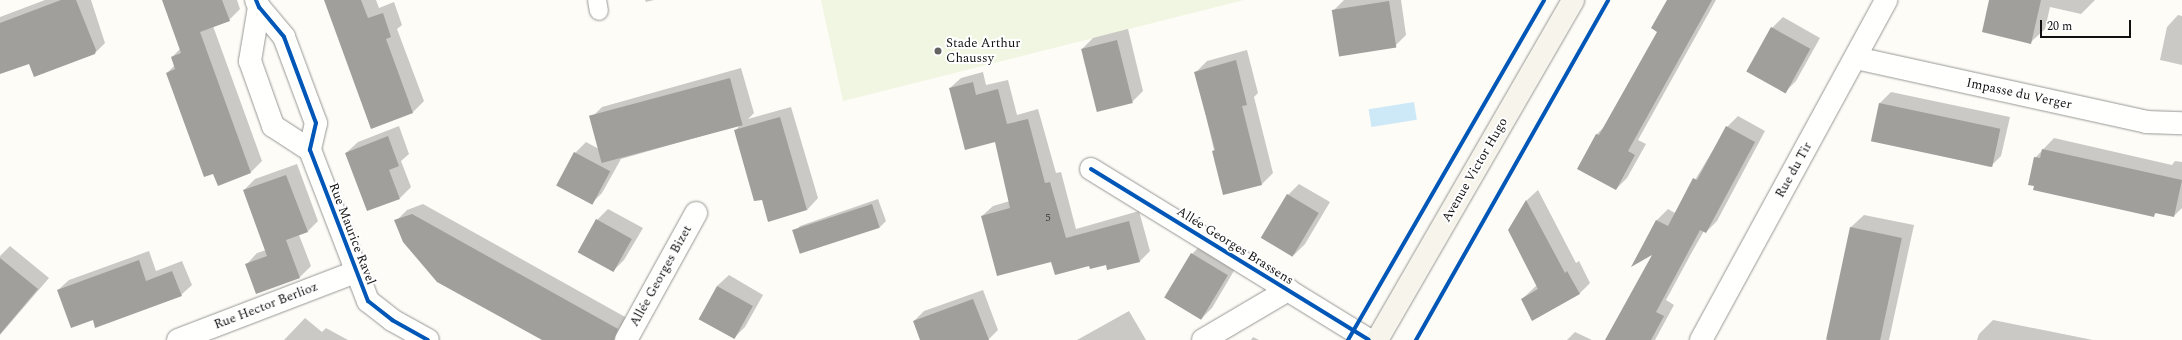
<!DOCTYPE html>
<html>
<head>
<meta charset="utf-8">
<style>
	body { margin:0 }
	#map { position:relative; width:2182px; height:340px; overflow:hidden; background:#fdfcf7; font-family:Spectral,serif }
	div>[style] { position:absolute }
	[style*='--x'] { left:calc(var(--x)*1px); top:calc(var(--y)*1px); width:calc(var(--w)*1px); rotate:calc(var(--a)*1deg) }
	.pitch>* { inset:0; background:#f0f6e1 }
	.water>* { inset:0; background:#cde8f7; transform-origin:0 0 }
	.shadow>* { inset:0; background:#0003 }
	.building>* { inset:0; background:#a19f9c; transform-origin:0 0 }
	.roads { filter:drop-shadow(0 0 1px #979795) drop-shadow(0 0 1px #979795) }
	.service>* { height:18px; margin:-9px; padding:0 9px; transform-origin:9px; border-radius:9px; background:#fffffe }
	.minor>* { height:22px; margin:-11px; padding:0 11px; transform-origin:11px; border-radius:11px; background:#fffffe }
	.secondary>* { height:22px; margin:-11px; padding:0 11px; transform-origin:11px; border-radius:11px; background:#f6f4eb }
	.cycleway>* { height:4px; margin:-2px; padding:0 2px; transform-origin:2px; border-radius:2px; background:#0057b8 }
	.dots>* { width:11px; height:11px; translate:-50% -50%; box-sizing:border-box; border:2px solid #fff; border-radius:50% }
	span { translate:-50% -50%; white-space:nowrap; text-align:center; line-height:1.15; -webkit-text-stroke:4px #fff; paint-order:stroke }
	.number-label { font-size:11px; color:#353434 }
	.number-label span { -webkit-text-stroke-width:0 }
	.poi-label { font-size:13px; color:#111 }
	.left { translate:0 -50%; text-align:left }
	.street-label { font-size:13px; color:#111 }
	.scale { position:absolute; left:2040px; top:20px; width:91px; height:18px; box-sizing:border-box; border:2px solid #111; border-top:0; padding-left:5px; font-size:12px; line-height:14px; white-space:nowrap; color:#111; -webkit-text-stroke:3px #fff; paint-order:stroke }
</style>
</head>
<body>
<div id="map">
	<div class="pitch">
		<i style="clip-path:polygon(821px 0,1244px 0,843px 101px)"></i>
	</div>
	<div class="water">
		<i style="left:1414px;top:102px;width:18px;height:46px;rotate:81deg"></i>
	</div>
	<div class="shadow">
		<i style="clip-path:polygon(45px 0,91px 0,105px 43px,95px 53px,29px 63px,0 73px,0 17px)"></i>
		<i style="clip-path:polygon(163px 0,237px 0,240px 9px,229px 20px,213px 26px,262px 161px,251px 172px,219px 185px,167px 73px,175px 65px,172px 57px,181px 48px)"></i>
		<i style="clip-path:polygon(327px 0,376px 0,379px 8px,394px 2px,402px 25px,397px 29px,424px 101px,413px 112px,371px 128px)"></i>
		<i style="clip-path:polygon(645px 0,654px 0,646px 2px)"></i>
		<i style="clip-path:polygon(1344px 0,1401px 0,1406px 35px,1395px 46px,1334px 10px)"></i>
		<i style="clip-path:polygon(1669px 0,1716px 0,1638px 140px,1646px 144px,1627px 178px,1616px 189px,1578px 168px,1597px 134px,1606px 125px,1658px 32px)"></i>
		<i style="clip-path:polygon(1990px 0,2095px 0,2081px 14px,2050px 7px,2045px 29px,2031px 42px)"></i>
		<i style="clip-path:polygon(2178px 15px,2182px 16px,2182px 65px,2160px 60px,2167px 27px)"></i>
		<i style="clip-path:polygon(1783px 17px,1820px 38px,1796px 81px,1785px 92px,1772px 28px)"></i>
		<i style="clip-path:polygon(1128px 29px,1143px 91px,1132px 102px,1082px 49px,1093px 38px)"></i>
		<i style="clip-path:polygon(1247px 50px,1258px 93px,1254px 97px,1273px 173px,1262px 184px,1224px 194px,1196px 72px,1207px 61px)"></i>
		<i style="clip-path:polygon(741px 68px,754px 113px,748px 119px,791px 107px,818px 198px,807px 210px,762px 199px,735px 131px,740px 125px,621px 159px,602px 193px,591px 204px,575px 153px,586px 142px,599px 149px,591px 118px,602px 107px)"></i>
		<i style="clip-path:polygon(983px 72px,986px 85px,1008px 80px,1017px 115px,1038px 109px,1056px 173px,1061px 172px,1076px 229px,1139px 211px,1150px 251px,1140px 261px,1108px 269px,1107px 263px,1090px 265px,1052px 261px,982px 216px,993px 206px,1010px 201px,995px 140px,950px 88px,961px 78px)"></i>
		<i style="clip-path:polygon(1891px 92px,2010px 117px,2001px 156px,1990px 167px,1872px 140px,1880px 103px)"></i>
		<i style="clip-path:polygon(1738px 116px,1765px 131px,1717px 221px,1706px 232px,1704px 231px,1692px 252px,1666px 300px,1674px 305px,1655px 340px,1606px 340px,1654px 252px,1633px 264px,1657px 220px,1668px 209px,1675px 213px,1727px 127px)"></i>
		<i style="clip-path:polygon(399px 126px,409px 154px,401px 161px,411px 187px,400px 198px,346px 153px,358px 142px)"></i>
		<i style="clip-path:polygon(2054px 138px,2172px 165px,2175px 161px,2182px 162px,2182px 208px,2174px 216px,2157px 212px,2153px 216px,2035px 158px)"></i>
		<i style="clip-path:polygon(297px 164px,318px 221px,307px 232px,299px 235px,311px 266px,300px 277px,246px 265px,257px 253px,266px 250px,244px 190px,255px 179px)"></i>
		<i style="clip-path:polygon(1299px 184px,1330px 202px,1305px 244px,1294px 255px,1288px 195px)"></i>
		<i style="clip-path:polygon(1538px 190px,1576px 263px,1579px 261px,1590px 283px,1579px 294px,1522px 299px,1537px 285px,1509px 230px,1527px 200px)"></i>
		<i style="clip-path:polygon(878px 199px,886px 221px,880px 227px,794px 232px,800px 226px)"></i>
		<i style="clip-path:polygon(423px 204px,627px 318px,631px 340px,544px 340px,396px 221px,407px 210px)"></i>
		<i style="clip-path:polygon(608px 209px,643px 228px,624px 260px,613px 271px,579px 252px,597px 220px)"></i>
		<i style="clip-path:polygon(1864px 215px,1914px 225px,1889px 340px,1828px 340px,1851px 227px)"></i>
		<i style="clip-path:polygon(1203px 243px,1238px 264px,1212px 308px,1201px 319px,1192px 254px)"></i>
		<i style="clip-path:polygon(10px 246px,49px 278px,0 335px,0 256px)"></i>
		<i style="clip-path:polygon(149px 251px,156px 271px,182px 261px,192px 285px,181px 295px,93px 319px,58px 290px,69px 280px)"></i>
		<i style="clip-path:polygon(729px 275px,763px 295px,745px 327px,734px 338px,717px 286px)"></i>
		<i style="clip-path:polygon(983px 290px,998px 330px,989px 339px,921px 340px,914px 321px,924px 311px)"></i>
		<i style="clip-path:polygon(1129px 311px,1146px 340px,1077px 340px)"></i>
		<i style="clip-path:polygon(305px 318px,322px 332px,326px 328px,348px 340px,284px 340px)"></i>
		<i style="clip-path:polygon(1993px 320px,2093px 340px,1977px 340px,1979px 334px)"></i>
		<i style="clip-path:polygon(1575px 332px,1592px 340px,1567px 340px)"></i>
		<i style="clip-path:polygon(1253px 337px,1259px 340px,1251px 340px)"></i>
	</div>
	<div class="building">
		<i style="clip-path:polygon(61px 0,76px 0,96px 50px,95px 54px,34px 77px,29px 64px,0 74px,0 23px)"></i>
		<i style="clip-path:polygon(162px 0,222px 0,230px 21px,200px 32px,251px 173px,218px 186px,213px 174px,204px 177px,166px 73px,175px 69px,171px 57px,181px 53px)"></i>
		<i style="clip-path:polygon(324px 0,361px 0,368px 18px,383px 13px,391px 37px,386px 39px,413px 113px,371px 129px)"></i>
		<i style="clip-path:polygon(1667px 0,1712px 0,1628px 151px,1635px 155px,1616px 190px,1577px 169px,1596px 134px,1599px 135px,1657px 32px,1651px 28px)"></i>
		<i style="clip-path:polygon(1989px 0,2041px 0,2031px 44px,1982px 32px)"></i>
		<i style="left:1389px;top:1px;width:47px;height:58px;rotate:81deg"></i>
		<i style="left:1771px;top:27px;width:45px;height:51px;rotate:29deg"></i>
		<i style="left:1117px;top:40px;width:65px;height:37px;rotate:76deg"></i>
		<i style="clip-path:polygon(1236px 60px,1247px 105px,1242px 106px,1262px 185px,1223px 195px,1212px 151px,1215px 150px,1194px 72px)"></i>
		<i style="left:730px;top:78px;width:49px;height:146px;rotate:75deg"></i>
		<i style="clip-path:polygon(973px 82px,976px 95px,998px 89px,1007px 124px,1028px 119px,1045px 183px,1050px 182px,1066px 238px,1129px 221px,1140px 262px,1107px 270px,1106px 265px,1090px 269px,1089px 266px,1055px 275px,1051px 262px,997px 276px,981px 216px,1010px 208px,995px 142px,965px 150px,949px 88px)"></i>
		<i style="left:1879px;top:103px;width:124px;height:39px;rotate:12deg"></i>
		<i style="clip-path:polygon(780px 117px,807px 210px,768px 222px,762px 200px,754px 201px,734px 130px)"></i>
		<i style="clip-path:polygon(1726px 126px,1755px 142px,1706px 233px,1700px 230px,1656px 312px,1664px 316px,1651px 340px,1605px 340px,1652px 255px,1631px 267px,1656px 220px,1668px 226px,1693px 178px,1697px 180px)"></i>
		<i style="clip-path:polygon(388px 136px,399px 166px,389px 170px,400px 199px,367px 211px,345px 153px)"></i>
		<i style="clip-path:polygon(2042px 149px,2182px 180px,2174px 217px,2155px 213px,2154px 217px,2033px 190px,2034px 186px,2028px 185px,2034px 157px,2040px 158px)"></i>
		<i style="left:574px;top:152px;width:41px;height:38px;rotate:28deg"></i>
		<i style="clip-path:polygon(286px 175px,308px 232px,286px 240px,300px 278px,256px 294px,245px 264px,267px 256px,243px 190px)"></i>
		<i style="left:1287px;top:194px;width:37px;height:51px;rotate:31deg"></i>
		<i style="clip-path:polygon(1526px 200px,1565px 273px,1567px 271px,1580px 294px,1532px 321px,1521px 299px,1538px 289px,1508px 230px)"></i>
		<i style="left:872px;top:204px;width:25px;height:84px;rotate:72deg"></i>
		<i style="clip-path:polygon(412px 214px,618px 329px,614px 340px,542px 340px,437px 282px,403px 242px,394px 220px)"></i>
		<i style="left:596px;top:219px;width:41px;height:38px;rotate:29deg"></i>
		<i style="left:1850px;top:227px;width:53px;height:115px;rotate:12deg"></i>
		<i style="left:1191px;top:253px;width:43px;height:52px;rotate:31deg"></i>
		<i style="clip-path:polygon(0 258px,38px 289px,0 334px)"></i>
		<i style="clip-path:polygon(139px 260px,146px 281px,172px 271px,182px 296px,95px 328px,93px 320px,71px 328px,57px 290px)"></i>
		<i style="left:717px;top:286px;width:41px;height:38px;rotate:29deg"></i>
		<i style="clip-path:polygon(973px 299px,989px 340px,920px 340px,913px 321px)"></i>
	</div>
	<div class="roads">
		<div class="service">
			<i style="--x:597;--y:0;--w:11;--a:80"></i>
		</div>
		<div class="minor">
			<i style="--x:256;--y:0;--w:8;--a:67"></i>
			<i style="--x:259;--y:7;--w:39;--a:50"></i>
			<i style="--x:284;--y:37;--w:92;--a:69.6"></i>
			<i style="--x:316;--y:123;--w:28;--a:103"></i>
			<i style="--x:310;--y:150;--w:162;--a:69"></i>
			<i style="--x:368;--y:301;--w:31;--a:38"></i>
			<i style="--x:392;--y:320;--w:41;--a:29.1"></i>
			<i style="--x:259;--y:7;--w:55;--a:99.5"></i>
			<i style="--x:250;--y:61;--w:69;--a:70.5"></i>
			<i style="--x:273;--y:126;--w:44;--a:33"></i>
			<i style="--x:1856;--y:58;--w:297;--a:12.4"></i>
			<i style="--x:2146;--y:122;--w:36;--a:2"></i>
			<i style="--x:1091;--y:169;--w:326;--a:31.6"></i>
			<i style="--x:178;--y:340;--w:190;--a:-21"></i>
			<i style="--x:626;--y:340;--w:145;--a:-61.1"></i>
			<i style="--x:1203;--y:340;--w:99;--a:-30.5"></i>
			<i style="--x:1701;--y:340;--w:387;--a:-61.4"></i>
		</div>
		<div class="secondary">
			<i style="--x:1377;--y:340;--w:392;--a:-60"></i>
		</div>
	</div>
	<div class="cycleway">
		<i style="--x:256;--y:0;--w:8;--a:67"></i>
		<i style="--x:259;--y:7;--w:39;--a:50"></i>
		<i style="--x:284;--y:37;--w:92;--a:69.6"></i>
		<i style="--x:316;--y:123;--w:28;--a:103"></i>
		<i style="--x:310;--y:150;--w:162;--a:69"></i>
		<i style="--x:368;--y:301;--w:31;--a:38"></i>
		<i style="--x:392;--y:320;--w:41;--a:29.1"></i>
		<i style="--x:1091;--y:169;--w:326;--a:31.6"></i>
		<i style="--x:1348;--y:340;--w:392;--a:-60"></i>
		<i style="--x:1416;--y:340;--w:390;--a:-60.5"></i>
	</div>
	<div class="dots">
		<i style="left:938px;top:51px;background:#646362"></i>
	</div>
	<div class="number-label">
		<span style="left:1048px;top:218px">5</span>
	</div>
	<div class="poi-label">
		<span class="left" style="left:946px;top:51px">Stade Arthur<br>Chaussy</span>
	</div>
	<div class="street-label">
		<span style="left:2019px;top:94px;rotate:12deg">Impasse du Verger</span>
		<span style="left:1475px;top:170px;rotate:-60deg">Avenue Victor Hugo</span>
		<span style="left:1794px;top:170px;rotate:-61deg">Rue du Tir</span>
		<span style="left:352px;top:234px;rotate:69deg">Rue Maurice Ravel</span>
		<span style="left:1235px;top:246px;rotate:32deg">Allée Georges Brassens</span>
		<span style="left:661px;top:276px;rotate:-61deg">Allée Georges Bizet</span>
		<span style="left:266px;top:306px;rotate:-21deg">Rue Hector Berlioz</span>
	</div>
	<div class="scale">20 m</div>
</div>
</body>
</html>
